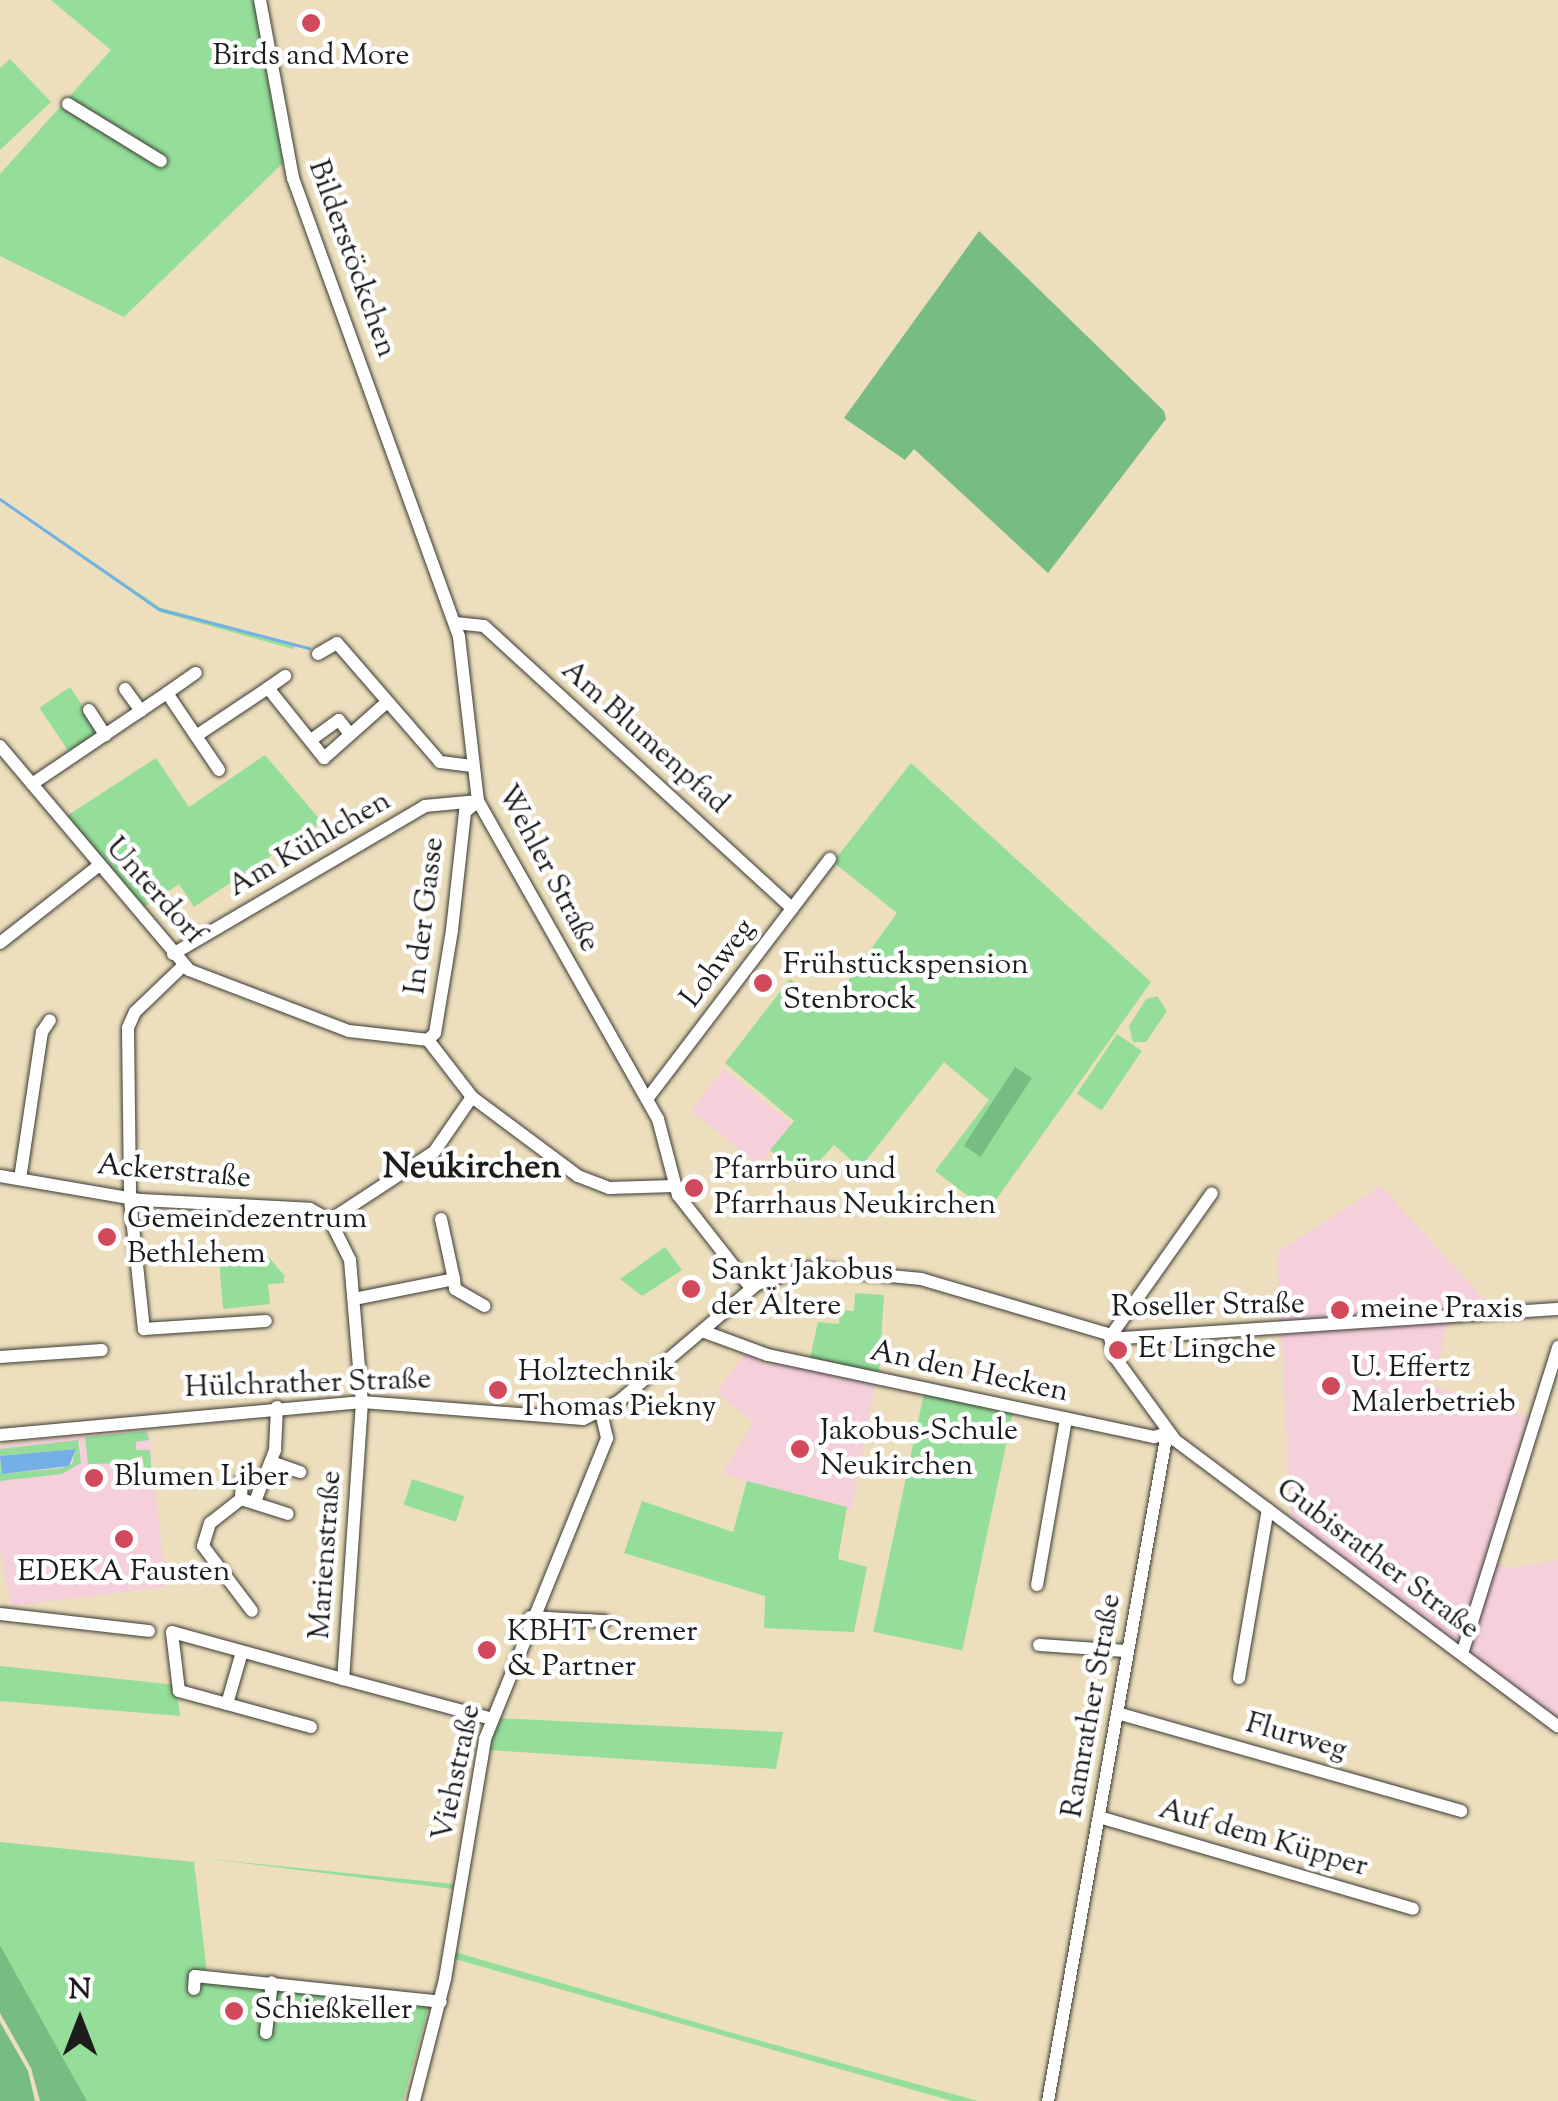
<!DOCTYPE html>
<html>
<head>
<meta charset="utf-8">
<style>
	body { margin:0 }
	#map { position:relative; width:1558px; height:2101px; overflow:hidden; background:#eddfbd; font-family:"Sorts Mill Goudy",serif }
	div>[style] { position:absolute }
	[style*='--x'] { left:calc(var(--x)*1px); top:calc(var(--y)*1px); width:calc(var(--w)*1px); rotate:calc(var(--a)*1deg) }
	.built>* { inset:0; background:#f5cfda; transform-origin:0 0 }
	.green>* { inset:0; background:#94de99; transform-origin:0 0 }
	.forest>* { inset:0; background:#77bd81; transform-origin:0 0 }
	.water>* { inset:0; background:#74b0e6 }
	.stream>* { height:2.5px; margin:-1.25px; padding:0 1.25px; transform-origin:1.25px; border-radius:1.25px; background:#74b0e6 }
	.roads { filter:drop-shadow(0 0 2px #3b3934) drop-shadow(0 0 2px #3b3934) }
	.minor>* { height:12px; margin:-6px; padding:0 6px; transform-origin:6px; border-radius:6px; background:#fff }
	.dots>* { width:28px; height:28px; translate:-50% -50%; box-sizing:border-box; border:5px solid #fff; border-radius:50% }
	span { translate:-50% -50%; white-space:nowrap; text-align:center; line-height:1.15; -webkit-text-stroke:9px #fff; paint-order:stroke }
	.poi-label { font-size:30px; color:#1c1c1c }
	.left { translate:0 -50%; text-align:left }
	.street-label { font-size:30px; color:#1c1c1c }
	.quarter-label { font-size:35px; color:#1c1c1c; font-weight:700 }
	.north { position:absolute; left:30px; top:1971px; width:100px; height:100px; -webkit-text-stroke:8px #fff; paint-order:stroke; rotate:0deg; font-size:28px; font-weight:700; line-height:40px; text-align:center; color:#1c1c1c }
	.north::after { content:''; display:block; margin:auto; width:35px; height:45px; background:#1c1c1c; clip-path:polygon(50% 0,100% 100%,50% 72%,0 100%) }
</style>
</head>
<body>
<div id="map">
	<div class="built">
		<i style="left:724px;top:1069px;width:88px;height:53px;rotate:39deg"></i>
		<i style="clip-path:polygon(1381px 1186px,1491px 1307px,1451px 1311px,1433px 1386px,1528px 1417px,1458px 1646px,1291px 1524px,1277px 1252px)"></i>
		<i style="clip-path:polygon(746px 1352px,769px 1367px,774px 1361px,876px 1383px,851px 1510px,722px 1474px,753px 1423px,717px 1392px)"></i>
		<i style="clip-path:polygon(149px 1429px,166px 1587px,11px 1606px,0 1551px,0 1445px)"></i>
		<i style="clip-path:polygon(1558px 1560px,1558px 1722px,1468px 1654px,1496px 1563px,1510px 1568px)"></i>
	</div>
	<div class="green">
		<i style="clip-path:polygon(51px 0,254px 0,283px 163px,124px 317px,0 256px,0 174px,111px 50px)"></i>
		<i style="clip-path:polygon(10px 59px,51px 102px,0 150px,0 68px)"></i>
		<i style="clip-path:polygon(0 498px,161px 608px,296px 644px,293px 649px,160px 612px)"></i>
		<i style="left:70px;top:687px;width:53px;height:37px;rotate:56deg"></i>
		<i style="clip-path:polygon(265px 755px,322px 822px,194px 907px,179px 884px,140px 910px,65px 817px,156px 758px,189px 807px)"></i>
		<i style="clip-path:polygon(911px 763px,1151px 982px,988px 1211px,935px 1171px,989px 1100px,944px 1062px,860px 1168px,834px 1145px,802px 1180px,770px 1150px,794px 1121px,725px 1063px,790px 979px,829px 1007px,897px 913px,833px 862px)"></i>
		<i style="clip-path:polygon(1157px 996px,1167px 1011px,1146px 1042px,1133px 1042px,1129px 1026px,1146px 999px)"></i>
		<i style="left:1117px;top:1034px;width:30px;height:72px;rotate:34deg"></i>
		<i style="clip-path:polygon(665px 1247px,682px 1270px,642px 1296px,620px 1279px)"></i>
		<i style="clip-path:polygon(266px 1254px,284px 1275px,284px 1283px,268px 1284px,270px 1304px,223px 1309px,219px 1258px)"></i>
		<i style="clip-path:polygon(855px 1293px,884px 1295px,879px 1373px,810px 1358px,818px 1322px,839px 1324px,840px 1310px,854px 1311px)"></i>
		<i style="left:924px;top:1393px;width:91px;height:244px;rotate:12deg"></i>
		<i style="clip-path:polygon(147px 1431px,149px 1440px,136px 1442px,136px 1450px,150px 1450px,152px 1478px,146px 1479px,142px 1455px,131px 1463px,88px 1464px,85px 1437px)"></i>
		<i style="clip-path:polygon(78px 1440px,81px 1463px,62px 1474px,0 1481px,0 1460px,2px 1474px,62px 1468px,72px 1464px,76px 1449px,0 1456px,0 1449px)"></i>
		<i style="left:412px;top:1479px;width:55px;height:27px;rotate:18deg"></i>
		<i style="clip-path:polygon(747px 1481px,847px 1507px,838px 1559px,867px 1567px,854px 1632px,764px 1628px,765px 1596px,624px 1553px,642px 1501px,733px 1532px)"></i>
		<i style="clip-path:polygon(0 1666px,176px 1685px,180px 1716px,0 1701px)"></i>
		<i style="clip-path:polygon(498px 1718px,783px 1732px,776px 1769px,488px 1750px)"></i>
		<i style="clip-path:polygon(0 1842px,194px 1862px,207px 1973px,431px 1997px,403px 2101px,87px 2101px,0 1945px)"></i>
		<i style="clip-path:polygon(200px 1858px,454px 1884px,453px 1889px)"></i>
		<i style="clip-path:polygon(455px 1952px,729px 2032px,978px 2101px,952px 2101px,455px 1959px)"></i>
	</div>
	<div class="forest">
		<i style="clip-path:polygon(979px 231px,1164px 411px,1166px 419px,1048px 573px,914px 449px,905px 460px,844px 418px)"></i>
		<i style="left:1015px;top:1067px;width:20px;height:94px;rotate:33deg"></i>
		<i style="clip-path:polygon(0 1945px,87px 2101px,40px 2101px,31px 2068px,0 2013px)"></i>
		<i style="clip-path:polygon(0 2022px,28px 2071px,35px 2101px,0 2101px)"></i>
	</div>
	<div class="water">
		<i style="clip-path:polygon(76px 1449px,69px 1466px,2px 1474px,0 1456px)"></i>
	</div>
	<div class="stream">
		<i style="--x:0;--y:499;--w:193;--a:34.7"></i>
		<i style="--x:159;--y:609;--w:155;--a:14.6"></i>
	</div>
	<div class="roads">
		<div class="minor">
			<i style="--x:260;--y:0;--w:181;--a:79.5"></i>
			<i style="--x:293;--y:178;--w:488;--a:70.1"></i>
			<i style="--x:459;--y:637;--w:165;--a:83.4"></i>
			<i style="--x:478;--y:801;--w:365;--a:60.5"></i>
			<i style="--x:658;--y:1119;--w:79;--a:75.3"></i>
			<i style="--x:678;--y:1195;--w:118;--a:51.9"></i>
			<i style="--x:68;--y:104;--w:109;--a:31.5"></i>
			<i style="--x:455;--y:623;--w:29;--a:6"></i>
			<i style="--x:484;--y:626;--w:418;--a:42.5"></i>
			<i style="--x:318;--y:654;--w:22;--a:-30"></i>
			<i style="--x:337;--y:643;--w:157;--a:49.1"></i>
			<i style="--x:440;--y:762;--w:31;--a:7"></i>
			<i style="--x:268;--y:688;--w:21;--a:-35"></i>
			<i style="--x:125;--y:689;--w:27;--a:54"></i>
			<i style="--x:167;--y:693;--w:35;--a:-35"></i>
			<i style="--x:89;--y:710;--w:30;--a:57"></i>
			<i style="--x:196;--y:736;--w:41;--a:55.9"></i>
			<i style="--x:311;--y:740;--w:34;--a:-36"></i>
			<i style="--x:339;--y:720;--w:15;--a:53"></i>
			<i style="--x:0;--y:746;--w:293;--a:49.8"></i>
			<i style="--x:189;--y:970;--w:171;--a:20.9"></i>
			<i style="--x:349;--y:1031;--w:80;--a:6.5"></i>
			<i style="--x:32;--y:784;--w:163;--a:-34"></i>
			<i style="--x:167;--y:693;--w:52;--a:56"></i>
			<i style="--x:196;--y:736;--w:87;--a:-33.7"></i>
			<i style="--x:268;--y:688;--w:90;--a:51.3"></i>
			<i style="--x:324;--y:758;--w:84;--a:-41.6"></i>
			<i style="--x:0;--y:943;--w:123;--a:-38.1"></i>
			<i style="--x:173;--y:954;--w:292;--a:-30.4"></i>
			<i style="--x:425;--y:806;--w:53;--a:-5.4"></i>
			<i style="--x:184;--y:965;--w:68;--a:136.2"></i>
			<i style="--x:135;--y:1012;--w:17;--a:114"></i>
			<i style="--x:128;--y:1028;--w:171;--a:89.3"></i>
			<i style="--x:130;--y:1199;--w:131;--a:83.9"></i>
			<i style="--x:144;--y:1329;--w:122;--a:-3.8"></i>
			<i style="--x:428;--y:1040;--w:72;--a:52.3"></i>
			<i style="--x:472;--y:1097;--w:132;--a:36.7"></i>
			<i style="--x:578;--y:1176;--w:33;--a:21"></i>
			<i style="--x:609;--y:1188;--w:65;--a:-1.8"></i>
			<i style="--x:428;--y:1040;--w:10;--a:-45"></i>
			<i style="--x:435;--y:1033;--w:104;--a:-80.6"></i>
			<i style="--x:452;--y:930;--w:119;--a:-83.7"></i>
			<i style="--x:465;--y:812;--w:17;--a:-40"></i>
			<i style="--x:647;--y:1099;--w:302;--a:-52.7"></i>
			<i style="--x:0;--y:1176;--w:143;--a:9.7"></i>
			<i style="--x:141;--y:1200;--w:169;--a:3"></i>
			<i style="--x:310;--y:1209;--w:23;--a:29"></i>
			<i style="--x:330;--y:1220;--w:124;--a:-33.2"></i>
			<i style="--x:434;--y:1152;--w:67;--a:-55.4"></i>
			<i style="--x:20;--y:1179;--w:149;--a:-81.5"></i>
			<i style="--x:42;--y:1032;--w:14;--a:-56"></i>
			<i style="--x:441;--y:1219;--w:61;--a:77.8"></i>
			<i style="--x:330;--y:1220;--w:45;--a:63.4"></i>
			<i style="--x:350;--y:1260;--w:143;--a:85.2"></i>
			<i style="--x:362;--y:1402;--w:278;--a:93.9"></i>
			<i style="--x:343;--y:1679;--w:154;--a:15"></i>
			<i style="--x:354;--y:1299;--w:102;--a:-11.3"></i>
			<i style="--x:454;--y:1279;--w:10;--a:84"></i>
			<i style="--x:455;--y:1289;--w:34;--a:30"></i>
			<i style="--x:705;--y:1332;--w:67;--a:20.1"></i>
			<i style="--x:768;--y:1355;--w:395;--a:12"></i>
			<i style="--x:1154;--y:1437;--w:14;--a:-17"></i>
			<i style="--x:1110;--y:1337;--w:19;--a:78"></i>
			<i style="--x:1114;--y:1356;--w:104;--a:54"></i>
			<i style="--x:1175;--y:1440;--w:478;--a:36.8"></i>
			<i style="--x:1110;--y:1337;--w:176;--a:-54.7"></i>
			<i style="--x:0;--y:1357;--w:102;--a:-3.9"></i>
			<i style="--x:0;--y:1435;--w:364;--a:-5.2"></i>
			<i style="--x:362;--y:1402;--w:222;--a:4.4"></i>
			<i style="--x:583;--y:1419;--w:39;--a:-26"></i>
			<i style="--x:618;--y:1402;--w:182;--a:-40.3"></i>
			<i style="--x:757;--y:1284;--w:52;--a:-17.7"></i>
			<i style="--x:807;--y:1268;--w:115;--a:5.5"></i>
			<i style="--x:921;--y:1279;--w:209;--a:16.4"></i>
			<i style="--x:1121;--y:1338;--w:438;--a:-3.8"></i>
			<i style="--x:271;--y:1462;--w:31;--a:19"></i>
			<i style="--x:242;--y:1479;--w:20;--a:93"></i>
			<i style="--x:241;--y:1499;--w:49;--a:17.7"></i>
			<i style="--x:241;--y:1499;--w:39;--a:142"></i>
			<i style="--x:210;--y:1523;--w:24;--a:107"></i>
			<i style="--x:203;--y:1546;--w:81;--a:53"></i>
			<i style="--x:256;--y:1499;--w:53;--a:-68.8"></i>
			<i style="--x:275;--y:1450;--w:43;--a:-87.3"></i>
			<i style="--x:1037;--y:1585;--w:169;--a:-80.1"></i>
			<i style="--x:0;--y:1614;--w:150;--a:6.5"></i>
			<i style="--x:530;--y:1617;--w:75;--a:3.1"></i>
			<i style="--x:1039;--y:1645;--w:88;--a:3.9"></i>
			<i style="--x:242;--y:1652;--w:54;--a:106.1"></i>
			<i style="--x:227;--y:1704;--w:87;--a:15.3"></i>
			<i style="--x:1462;--y:1654;--w:322;--a:-72.6"></i>
			<i style="--x:1239;--y:1678;--w:171;--a:-80.3"></i>
			<i style="--x:227;--y:1704;--w:50;--a:-164.8"></i>
			<i style="--x:179;--y:1691;--w:59;--a:-96.8"></i>
			<i style="--x:172;--y:1632;--w:177;--a:15.4"></i>
			<i style="--x:1117;--y:1713;--w:358;--a:15.9"></i>
			<i style="--x:1099;--y:1817;--w:327;--a:16.3"></i>
			<i style="--x:194;--y:1989;--w:13;--a:-86"></i>
			<i style="--x:195;--y:1976;--w:247;--a:6"></i>
			<i style="--x:266;--y:2033;--w:51;--a:-83.3"></i>
			<i style="--x:414;--y:2101;--w:126;--a:-75.7"></i>
			<i style="--x:445;--y:1979;--w:243;--a:-80.5"></i>
			<i style="--x:485;--y:1739;--w:325;--a:-67.9"></i>
			<i style="--x:607;--y:1438;--w:26;--a:-103"></i>
			<i style="--x:1048;--y:2101;--w:679;--a:-79.9"></i>
		</div>
	</div>
	<div class="dots">
		<i style="left:311px;top:23px;background:#d1495b"></i>
		<i style="left:763px;top:983px;background:#d1495b"></i>
		<i style="left:694px;top:1188px;background:#d1495b"></i>
		<i style="left:107px;top:1237px;background:#d1495b"></i>
		<i style="left:691px;top:1289px;background:#d1495b"></i>
		<i style="left:1340px;top:1310px;background:#d1495b"></i>
		<i style="left:1118px;top:1350px;background:#d1495b"></i>
		<i style="left:1331px;top:1386px;background:#d1495b"></i>
		<i style="left:498px;top:1390px;background:#d1495b"></i>
		<i style="left:800px;top:1449px;background:#d1495b"></i>
		<i style="left:94px;top:1478px;background:#d1495b"></i>
		<i style="left:124px;top:1539px;background:#d1495b"></i>
		<i style="left:487px;top:1650px;background:#d1495b"></i>
		<i style="left:234px;top:2011px;background:#d1495b"></i>
	</div>
	<div class="poi-label">
		<span style="left:311px;top:57px">Birds and More</span>
		<span class="left" style="left:783px;top:983px">Frühstückspension<br>Stenbrock</span>
		<span class="left" style="left:714px;top:1188px">Pfarrbüro und<br>Pfarrhaus Neukirchen</span>
		<span class="left" style="left:127px;top:1237px">Gemeindezentrum<br>Bethlehem</span>
		<span class="left" style="left:711px;top:1289px">Sankt Jakobus<br>der Ältere</span>
		<span class="left" style="left:1360px;top:1310px">meine Praxis</span>
		<span class="left" style="left:1138px;top:1350px">Et Lingche</span>
		<span class="left" style="left:1351px;top:1386px">U. Effertz<br>Malerbetrieb</span>
		<span class="left" style="left:518px;top:1390px">Holztechnik<br>Thomas Piekny</span>
		<span class="left" style="left:820px;top:1449px">Jakobus-Schule<br>Neukirchen</span>
		<span class="left" style="left:114px;top:1478px">Blumen Liber</span>
		<span style="left:124px;top:1573px">EDEKA Fausten</span>
		<span class="left" style="left:507px;top:1650px">KBHT Cremer<br>&amp; Partner</span>
		<span class="left" style="left:254px;top:2011px">Schießkeller</span>
	</div>
	<div class="street-label">
		<span style="left:351px;top:259px;rotate:70deg">Bilderstöckchen</span>
		<span style="left:644px;top:738px;rotate:42deg">Am Blumenpfad</span>
		<span style="left:310px;top:845px;rotate:-30deg">Am Kühlchen</span>
		<span style="left:547px;top:869px;rotate:62deg">Wehler Straße</span>
		<span style="left:154px;top:892px;rotate:48deg">Unterdorf</span>
		<span style="left:426px;top:916px;rotate:-83deg">In der Gasse</span>
		<span style="left:719px;top:964px;rotate:-53deg">Lohweg</span>
		<span style="left:174px;top:1173px;rotate:5deg">Ackerstraße</span>
		<span style="left:1208px;top:1307px;rotate:-1deg">Roseller Straße</span>
		<span style="left:969px;top:1373px;rotate:12deg">An den Hecken</span>
		<span style="left:308px;top:1385px;rotate:-2deg">Hülchrather Straße</span>
		<span style="left:327px;top:1555px;rotate:-86deg">Marienstraße</span>
		<span style="left:1377px;top:1560px;rotate:37deg">Gubisrather Straße</span>
		<span style="left:1093px;top:1706px;rotate:-80deg">Ramrather Straße</span>
		<span style="left:1296px;top:1738px;rotate:16deg">Flurweg</span>
		<span style="left:458px;top:1773px;rotate:-78deg">Viehstraße</span>
		<span style="left:1263px;top:1839px;rotate:16deg">Auf dem Küpper</span>
	</div>
	<div class="quarter-label">
		<span style="left:472px;top:1169px">Neukirchen</span>
	</div>
	<div class="north">N</div>
</div>
</body>
</html>
